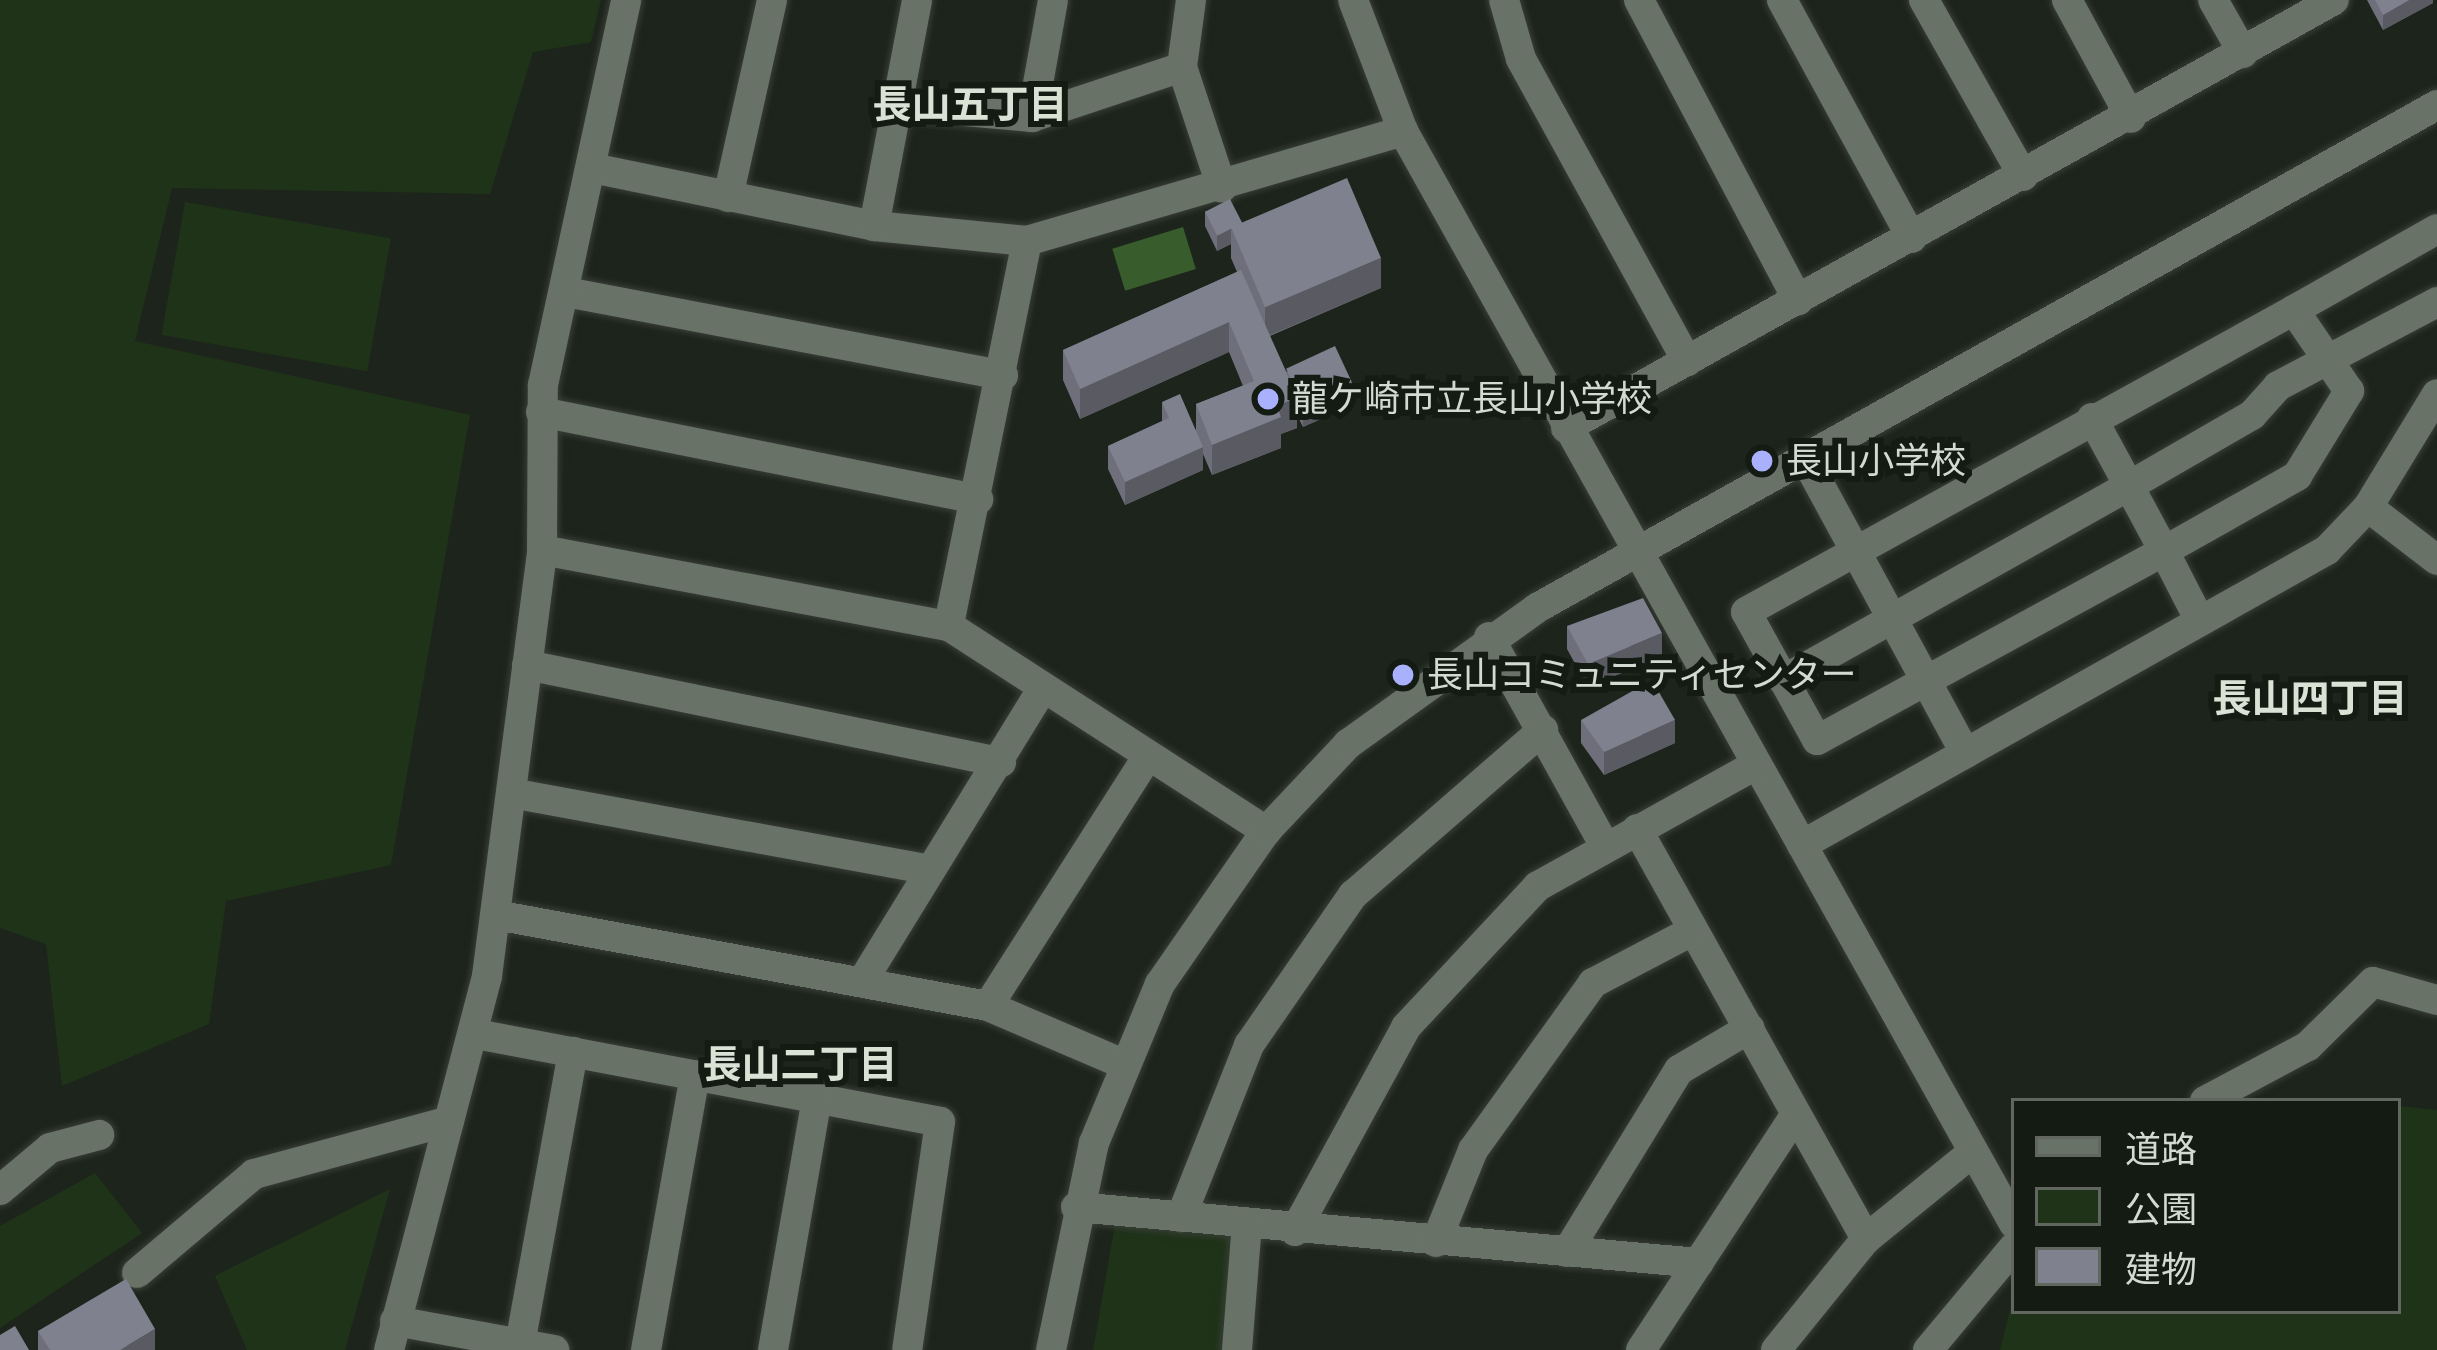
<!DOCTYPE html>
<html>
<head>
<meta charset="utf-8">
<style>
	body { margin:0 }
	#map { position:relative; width:2437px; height:1350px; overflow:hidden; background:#1d241b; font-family:Rubik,"Noto Sans JP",sans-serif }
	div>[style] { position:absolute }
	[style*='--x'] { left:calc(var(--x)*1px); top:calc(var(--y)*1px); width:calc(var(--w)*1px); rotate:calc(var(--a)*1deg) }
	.green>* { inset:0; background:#1f3319; transform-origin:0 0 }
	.water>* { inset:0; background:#385c2c; transform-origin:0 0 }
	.roads { filter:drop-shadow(0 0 3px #383e37) drop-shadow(0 0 3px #383e37) }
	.minor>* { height:30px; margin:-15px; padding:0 15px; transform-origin:15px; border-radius:15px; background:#697267 }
	.wall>* { inset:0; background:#6e6f7a }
	.shaded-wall>* { inset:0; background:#5a5a63 }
	.building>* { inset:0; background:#80818e; transform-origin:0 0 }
	.dots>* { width:33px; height:33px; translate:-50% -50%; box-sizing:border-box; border:6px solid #141b12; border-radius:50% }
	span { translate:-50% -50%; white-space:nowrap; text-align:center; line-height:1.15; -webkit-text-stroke:12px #141b12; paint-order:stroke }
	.poi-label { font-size:36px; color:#d4d9d3 }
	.left { translate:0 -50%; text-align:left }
	.neighbourhood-label { font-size:39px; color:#d8e2d5; font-weight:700 }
	.legend { position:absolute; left:2011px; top:1098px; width:390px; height:216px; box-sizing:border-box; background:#141b12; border:3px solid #61675f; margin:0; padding:15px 21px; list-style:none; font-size:36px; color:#d4d9d3 }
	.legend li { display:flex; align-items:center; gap:24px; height:60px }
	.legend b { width:60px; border:3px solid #61675f }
</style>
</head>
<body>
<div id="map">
	<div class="green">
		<i style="clip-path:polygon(0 0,601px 0,591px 42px,533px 52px,490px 194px,172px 188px,135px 341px,470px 415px,391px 865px,226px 901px,209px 1024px,62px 1086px,46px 944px,0 928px)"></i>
		<i style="left:185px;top:202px;width:209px;height:135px;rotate:10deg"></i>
		<i style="clip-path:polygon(2398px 1106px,2437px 1110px,2437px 1350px,2000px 1350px,2014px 1294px,2014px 1311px,2398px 1311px)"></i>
		<i style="clip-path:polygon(95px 1173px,142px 1233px,0 1328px,0 1226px)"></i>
		<i style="clip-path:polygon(390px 1189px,345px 1350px,247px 1350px,215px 1276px)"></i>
		<i style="clip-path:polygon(1116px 1219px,1241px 1228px,1230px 1350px,1093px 1350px)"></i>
	</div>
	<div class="water">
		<i style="left:1183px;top:227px;width:44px;height:74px;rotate:73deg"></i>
	</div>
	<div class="roads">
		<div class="minor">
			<i style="--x:1191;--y:0;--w:68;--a:97.7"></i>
			<i style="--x:1182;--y:67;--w:127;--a:71.7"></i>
			<i style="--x:1353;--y:0;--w:140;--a:69.1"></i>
			<i style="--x:1403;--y:131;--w:1252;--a:60.79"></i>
			<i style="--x:1504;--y:0;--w:61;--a:73.9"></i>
			<i style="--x:1521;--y:59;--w:345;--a:61.2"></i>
			<i style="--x:1639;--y:0;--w:340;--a:62.1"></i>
			<i style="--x:1782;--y:0;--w:271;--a:61.4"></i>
			<i style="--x:1924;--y:0;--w:202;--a:60.6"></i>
			<i style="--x:2067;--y:0;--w:134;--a:61.5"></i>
			<i style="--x:2213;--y:0;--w:61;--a:60.5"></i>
			<i style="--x:897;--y:105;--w:136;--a:5.1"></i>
			<i style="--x:1032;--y:117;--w:158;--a:-18.4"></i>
			<i style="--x:1032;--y:117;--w:119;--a:-79.8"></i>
			<i style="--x:597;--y:169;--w:283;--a:11.6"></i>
			<i style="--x:874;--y:226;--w:154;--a:5.6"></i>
			<i style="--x:1027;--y:241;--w:392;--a:-16.3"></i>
			<i style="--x:728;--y:197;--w:202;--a:-77.4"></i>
			<i style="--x:874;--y:226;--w:230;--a:-79.2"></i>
			<i style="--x:1027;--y:241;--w:393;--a:101.5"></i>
			<i style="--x:949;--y:626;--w:378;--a:32.9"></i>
			<i style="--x:566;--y:292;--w:445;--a:10.8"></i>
			<i style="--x:541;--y:412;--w:446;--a:11.3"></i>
			<i style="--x:2092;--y:418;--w:77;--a:61.4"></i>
			<i style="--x:2129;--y:486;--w:142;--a:-30"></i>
			<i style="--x:2252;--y:415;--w:39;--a:-48"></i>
			<i style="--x:2278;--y:386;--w:180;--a:-27.8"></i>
			<i style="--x:1566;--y:428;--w:879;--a:-29.13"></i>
			<i style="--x:1805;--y:458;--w:336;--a:61.5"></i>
			<i style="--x:2368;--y:507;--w:87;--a:37.5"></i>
			<i style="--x:542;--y:550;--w:414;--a:10.6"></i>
			<i style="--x:2200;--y:621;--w:79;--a:-117.2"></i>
			<i style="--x:2164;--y:551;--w:395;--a:151.4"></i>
			<i style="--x:1817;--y:740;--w:146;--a:-119"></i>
			<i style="--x:1746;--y:612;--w:626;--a:-28.86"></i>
			<i style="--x:1489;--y:637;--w:239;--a:61"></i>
			<i style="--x:527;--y:665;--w:484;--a:11.6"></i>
			<i style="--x:1783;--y:680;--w:397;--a:-29.3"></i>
			<i style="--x:2129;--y:486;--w:74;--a:61.7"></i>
			<i style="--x:2164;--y:551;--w:153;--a:-29.4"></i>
			<i style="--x:2297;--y:476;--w:100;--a:-58.5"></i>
			<i style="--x:2349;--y:391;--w:98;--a:-124.2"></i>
			<i style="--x:2294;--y:310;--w:164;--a:-29.5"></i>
			<i style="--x:511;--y:793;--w:423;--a:10.4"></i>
			<i style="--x:1637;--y:829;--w:470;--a:60.8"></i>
			<i style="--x:1802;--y:845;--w:602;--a:-29.33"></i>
			<i style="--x:2327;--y:550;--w:59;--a:-46.4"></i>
			<i style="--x:2368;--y:507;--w:132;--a:-58.6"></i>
			<i style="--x:496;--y:915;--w:500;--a:10.48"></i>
			<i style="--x:988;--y:1006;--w:147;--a:23.2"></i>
			<i style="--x:865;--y:977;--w:338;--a:-58.4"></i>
			<i style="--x:988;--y:1006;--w:297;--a:-57.4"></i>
			<i style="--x:476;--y:1034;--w:472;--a:10.7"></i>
			<i style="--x:940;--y:1122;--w:230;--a:98.2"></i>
			<i style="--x:2205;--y:1101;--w:117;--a:-28.1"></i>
			<i style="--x:2308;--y:1046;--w:91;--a:-44.6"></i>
			<i style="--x:2373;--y:982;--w:66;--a:15.7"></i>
			<i style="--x:0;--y:1190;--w:65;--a:-40"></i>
			<i style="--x:50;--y:1148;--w:51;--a:-14.9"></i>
			<i style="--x:1076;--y:1207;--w:625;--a:5.14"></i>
			<i style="--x:1181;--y:1217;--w:185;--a:-68.4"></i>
			<i style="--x:1249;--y:1045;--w:183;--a:-55.3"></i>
			<i style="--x:1353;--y:895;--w:252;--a:-41"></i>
			<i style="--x:1295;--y:1231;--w:232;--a:-61.4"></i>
			<i style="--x:1406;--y:1027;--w:193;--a:-46.9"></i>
			<i style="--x:1538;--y:886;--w:248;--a:-29.1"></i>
			<i style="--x:1436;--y:1242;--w:99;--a:-68.1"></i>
			<i style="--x:1473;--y:1150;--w:206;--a:-54.3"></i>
			<i style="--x:1593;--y:983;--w:112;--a:-27.7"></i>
			<i style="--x:1567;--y:1252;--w:214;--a:-58.4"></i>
			<i style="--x:1679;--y:1070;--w:82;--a:-30.6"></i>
			<i style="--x:137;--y:1273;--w:153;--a:-40.2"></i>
			<i style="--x:254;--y:1174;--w:202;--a:-15.2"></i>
			<i style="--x:395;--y:1321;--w:162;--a:10.3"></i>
			<i style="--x:520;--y:1344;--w:297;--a:-79.7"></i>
			<i style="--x:389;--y:1350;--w:387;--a:-75.3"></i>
			<i style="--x:487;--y:976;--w:430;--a:-82.6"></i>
			<i style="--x:542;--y:550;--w:165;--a:-89.7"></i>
			<i style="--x:543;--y:385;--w:394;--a:-77.8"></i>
			<i style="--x:646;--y:1350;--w:279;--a:-79.9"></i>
			<i style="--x:773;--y:1350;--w:255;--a:-80.1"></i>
			<i style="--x:1051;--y:1350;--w:211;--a:-78.3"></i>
			<i style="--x:1094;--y:1143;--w:172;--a:-67.5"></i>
			<i style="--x:1160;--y:984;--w:186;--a:-55.3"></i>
			<i style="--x:1266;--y:831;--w:120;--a:-46.7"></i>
			<i style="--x:1348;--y:744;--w:233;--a:-35.7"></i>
			<i style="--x:1537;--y:608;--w:1031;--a:-29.2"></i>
			<i style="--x:1237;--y:1350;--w:127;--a:-85.5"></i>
			<i style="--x:1641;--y:1350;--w:282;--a:-56.7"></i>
			<i style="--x:1776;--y:1350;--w:143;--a:-51"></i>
			<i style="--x:1866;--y:1239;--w:138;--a:-39.1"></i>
			<i style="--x:1928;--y:1350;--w:134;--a:-50.1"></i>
		</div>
	</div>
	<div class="wall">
		<i style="clip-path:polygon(2367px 0,2433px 0,2433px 3px,2383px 30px)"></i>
		<i style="clip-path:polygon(1205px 211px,1242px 223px,1381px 288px,1270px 336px,1286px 371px,1352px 405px,1303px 427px,1297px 415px,1297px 428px,1281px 434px,1281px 448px,1212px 475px,1203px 454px,1203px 470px,1125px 505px,1108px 469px,1108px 446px,1162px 421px,1162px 402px,1196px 430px,1196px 404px,1243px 386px,1229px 352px,1080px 419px,1063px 380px,1063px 350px,1237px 272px,1231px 258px,1231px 244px,1217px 251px,1205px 226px)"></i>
		<i style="clip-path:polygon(1567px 626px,1662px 656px,1588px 687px,1567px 649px)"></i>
		<i style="clip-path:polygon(1581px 720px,1675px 743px,1604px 775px,1581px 743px)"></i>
		<i style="clip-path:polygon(38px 1331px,155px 1350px,38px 1350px)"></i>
	</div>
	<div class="shaded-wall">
		<i style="clip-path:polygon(2409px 0,2433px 0,2433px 3px,2383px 30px,2383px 15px)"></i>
		<i style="clip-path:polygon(1231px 228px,1231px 244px,1217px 251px,1217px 235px)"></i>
		<i style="clip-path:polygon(1381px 258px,1381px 288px,1265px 337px,1265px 307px)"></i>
		<i style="clip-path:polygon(1229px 322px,1229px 352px,1080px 419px,1080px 389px)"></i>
		<i style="clip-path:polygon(1352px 382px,1352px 405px,1303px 427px,1303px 404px)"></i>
		<i style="clip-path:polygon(1297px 397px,1297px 428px,1281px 434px,1281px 448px,1212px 475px,1212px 445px,1277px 406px)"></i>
		<i style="clip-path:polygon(1203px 447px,1203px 470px,1125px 505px,1125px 482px)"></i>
		<i style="clip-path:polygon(1662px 633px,1662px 656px,1588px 687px,1588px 664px)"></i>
		<i style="clip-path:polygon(1675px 720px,1675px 743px,1604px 775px,1604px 752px)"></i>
		<i style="clip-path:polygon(155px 1329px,155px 1350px,120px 1350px)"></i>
	</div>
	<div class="building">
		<i style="clip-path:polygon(2375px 0,2409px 0,2383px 15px)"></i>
		<i style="left:1347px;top:178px;width:87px;height:126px;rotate:67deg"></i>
		<i style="left:1230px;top:199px;width:27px;height:28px;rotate:63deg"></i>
		<i style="clip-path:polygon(1241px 270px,1297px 397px,1277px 406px,1281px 417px,1212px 445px,1196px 404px,1254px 381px,1229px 322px,1080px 389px,1063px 350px)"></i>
		<i style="left:1335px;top:346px;width:40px;height:54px;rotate:65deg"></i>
		<i style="clip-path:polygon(1180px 394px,1203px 447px,1125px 482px,1108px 446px,1169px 418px,1162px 402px)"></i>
		<i style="clip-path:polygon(1643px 598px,1662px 633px,1588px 664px,1567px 626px)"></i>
		<i style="clip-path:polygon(1652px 680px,1675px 720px,1604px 752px,1581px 720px)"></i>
		<i style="clip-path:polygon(126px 1279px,155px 1329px,120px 1350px,50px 1350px,38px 1331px)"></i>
		<i style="clip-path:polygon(15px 1326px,29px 1350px,0 1350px,0 1335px)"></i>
	</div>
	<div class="dots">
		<i style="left:1268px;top:399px;background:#a9b0fc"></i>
		<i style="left:1762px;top:461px;background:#a9b0fc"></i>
		<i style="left:1403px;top:675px;background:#a9b0fc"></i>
	</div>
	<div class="poi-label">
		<span class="left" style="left:1292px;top:399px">龍ケ崎市立長山小学校</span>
		<span class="left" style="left:1786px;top:461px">長山小学校</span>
		<span class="left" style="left:1427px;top:675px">長山コミュニティセンター</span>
	</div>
	<div class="neighbourhood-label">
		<span style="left:970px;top:105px">長山五丁目</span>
		<span style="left:2310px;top:699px">長山四丁目</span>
		<span style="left:800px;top:1065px">長山二丁目</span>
	</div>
	<ul class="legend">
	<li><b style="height:15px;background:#697267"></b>道路</li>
	<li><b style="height:33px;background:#1f3319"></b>公園</li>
	<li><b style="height:33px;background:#80818e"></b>建物</li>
	</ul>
</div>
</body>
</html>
